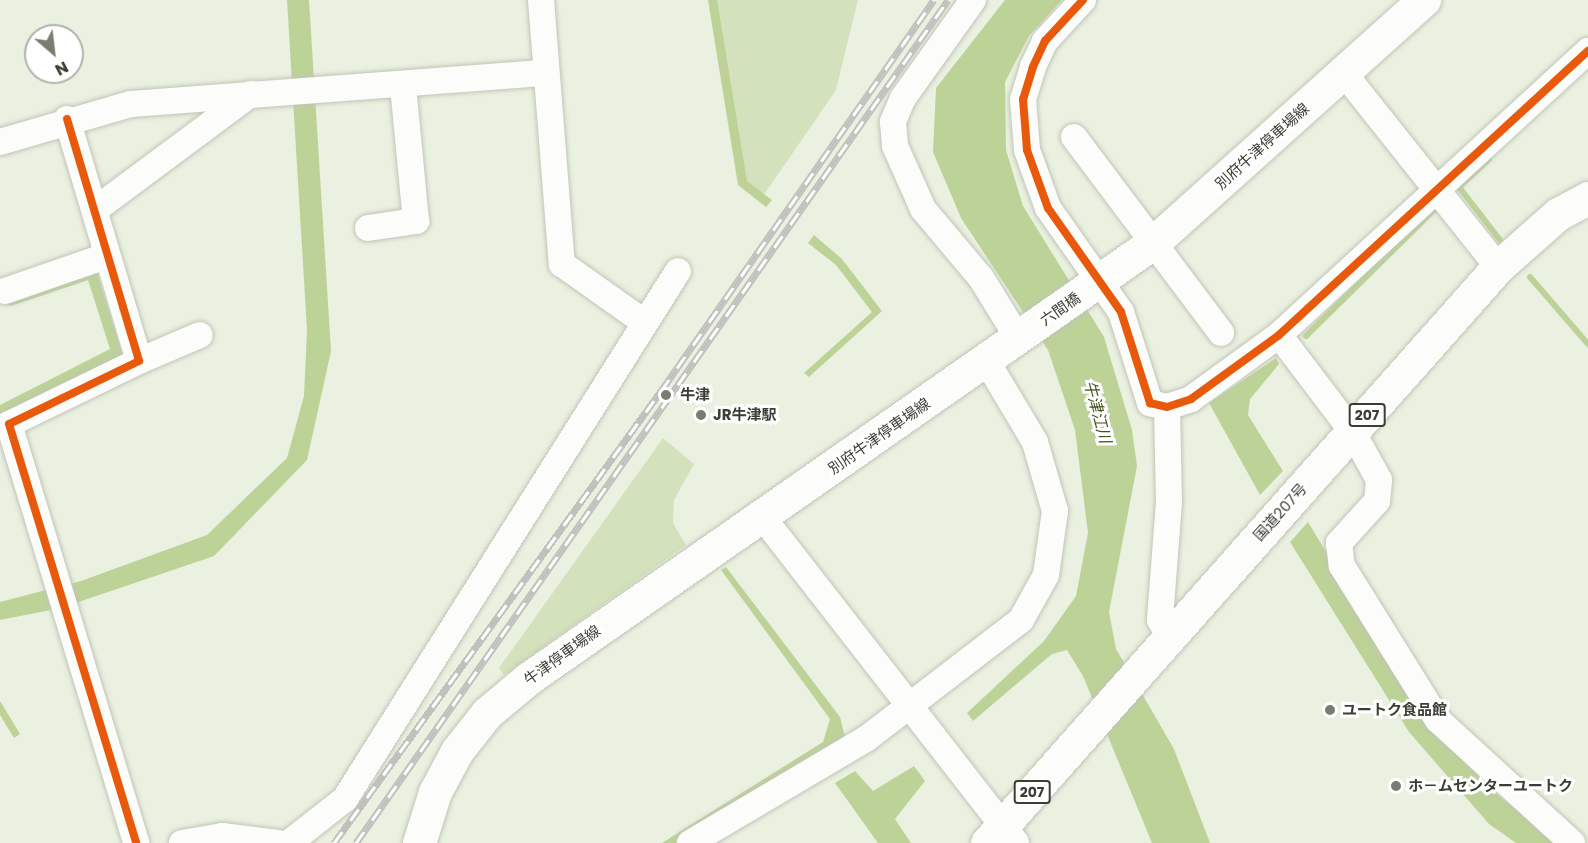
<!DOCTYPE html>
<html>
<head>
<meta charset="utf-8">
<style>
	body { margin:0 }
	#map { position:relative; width:1588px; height:843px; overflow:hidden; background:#ebf1e1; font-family:Poppins,"Noto Sans JP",sans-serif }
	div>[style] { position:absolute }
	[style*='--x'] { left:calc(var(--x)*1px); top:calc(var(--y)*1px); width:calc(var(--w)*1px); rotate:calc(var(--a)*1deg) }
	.green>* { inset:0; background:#d3e2bc }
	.water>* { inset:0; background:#bdd297 }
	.stream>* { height:6px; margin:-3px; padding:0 3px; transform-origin:3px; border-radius:3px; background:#bdd297 }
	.roads { filter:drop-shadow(0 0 2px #c0c5b8) drop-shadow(0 0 2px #c0c5b8) }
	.minor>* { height:26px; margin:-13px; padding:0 13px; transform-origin:13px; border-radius:13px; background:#fcfdfa }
	.major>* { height:33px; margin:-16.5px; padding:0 16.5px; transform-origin:16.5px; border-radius:16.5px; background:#fcfdfa }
	.highway>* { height:33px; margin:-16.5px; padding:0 16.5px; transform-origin:16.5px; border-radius:16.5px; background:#fcfdfa }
	.rail>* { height:7px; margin-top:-3.5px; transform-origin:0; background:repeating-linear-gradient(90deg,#fff 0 14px,#c0c1bd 0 28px); box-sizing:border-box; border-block:2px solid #c0c1bd }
	.cycleway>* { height:8px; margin:-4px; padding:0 4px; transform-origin:4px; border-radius:4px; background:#e8590c }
	.dots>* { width:16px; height:16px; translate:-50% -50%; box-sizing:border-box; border:3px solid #fff; border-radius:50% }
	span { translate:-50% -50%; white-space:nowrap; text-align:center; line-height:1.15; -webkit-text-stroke:6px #fff; paint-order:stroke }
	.shield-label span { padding:2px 4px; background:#fff; border:2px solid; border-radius:4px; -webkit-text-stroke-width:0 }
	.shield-label { font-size:14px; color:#3b3f33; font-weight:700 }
	.street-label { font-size:15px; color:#3b3f33 }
	.poi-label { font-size:15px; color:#3b3f33; font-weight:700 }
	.left { translate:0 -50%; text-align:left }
	.water-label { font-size:16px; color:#41531c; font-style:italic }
	.north { position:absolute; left:24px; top:24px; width:60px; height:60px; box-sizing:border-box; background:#fff; border:2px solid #b1b2ad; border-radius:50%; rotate:152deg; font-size:16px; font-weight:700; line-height:24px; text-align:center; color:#3b3f33 }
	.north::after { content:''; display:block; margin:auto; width:21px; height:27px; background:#797d70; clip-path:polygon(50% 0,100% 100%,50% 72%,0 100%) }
</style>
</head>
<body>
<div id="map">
	<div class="green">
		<i style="clip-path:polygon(715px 0,858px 0,836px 90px,761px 199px,743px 184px)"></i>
		<i style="clip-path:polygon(663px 438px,694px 464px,674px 500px,673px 523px,686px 545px,504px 675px,499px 668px)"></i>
	</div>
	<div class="water">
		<i style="clip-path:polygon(287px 0,309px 0,331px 351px,307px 460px,214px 556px,61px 608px,0 620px,0 602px,81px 581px,207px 535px,287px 458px,304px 396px,307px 330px)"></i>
		<i style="clip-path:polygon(708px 0,717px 0,747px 181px,772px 200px,766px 207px,738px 185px)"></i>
		<i style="clip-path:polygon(1005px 0,1062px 0,1029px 36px,1005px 82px,1006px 150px,1023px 206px,1104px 337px,1132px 430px,1137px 466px,1109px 612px,1116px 649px,1174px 749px,1210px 843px,1152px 843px,1083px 676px,1067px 650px,1052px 654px,973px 721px,967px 713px,1044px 641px,1076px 596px,1088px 533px,1075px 430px,1048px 350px,961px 218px,933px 152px,936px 88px)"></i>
		<i style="clip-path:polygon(814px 235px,842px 259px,882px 311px,809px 377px,804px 373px,872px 312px,836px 265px,808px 243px)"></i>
		<i style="clip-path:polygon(96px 269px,123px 356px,0 417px,0 405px,110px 349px,88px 280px,11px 306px,3px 303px)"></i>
		<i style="clip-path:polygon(1276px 358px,1279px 364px,1250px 399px,1248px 415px,1283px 471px,1260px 495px,1209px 403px)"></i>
		<i style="clip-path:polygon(1308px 522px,1437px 735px,1499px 796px,1559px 843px,1516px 843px,1489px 824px,1409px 732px,1290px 542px)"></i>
		<i style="clip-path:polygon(726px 567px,840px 717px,845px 737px,676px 843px,662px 843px,823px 742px,830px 719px,721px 570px)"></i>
		<i style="clip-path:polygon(0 701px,20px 734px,14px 738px,0 715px)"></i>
		<i style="clip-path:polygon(914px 766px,925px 781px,895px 819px,911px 843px,878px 843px,835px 783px,855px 771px,873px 791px)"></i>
	</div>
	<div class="stream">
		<i style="--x:1489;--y:159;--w:41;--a:137"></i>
		<i style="--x:1459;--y:187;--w:67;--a:52.3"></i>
		<i style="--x:1530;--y:277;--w:89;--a:49.1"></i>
		<i style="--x:1306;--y:336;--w:185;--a:-44.6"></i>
	</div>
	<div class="roads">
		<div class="minor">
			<i style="--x:541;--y:0;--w:265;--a:85.5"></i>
			<i style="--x:562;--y:264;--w:100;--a:35.3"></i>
			<i style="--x:973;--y:0;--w:120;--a:125.5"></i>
			<i style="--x:903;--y:98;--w:26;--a:113"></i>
			<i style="--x:893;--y:122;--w:24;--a:85"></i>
			<i style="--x:895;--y:146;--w:69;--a:66"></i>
			<i style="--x:923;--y:209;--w:90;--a:50"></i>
			<i style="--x:981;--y:278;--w:70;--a:58.3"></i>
			<i style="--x:1083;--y:0;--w:56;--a:132.8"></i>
			<i style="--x:1045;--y:41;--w:29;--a:115"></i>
			<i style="--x:1033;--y:67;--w:34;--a:107"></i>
			<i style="--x:1023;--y:99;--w:51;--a:85.5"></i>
			<i style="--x:1027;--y:150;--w:62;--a:70.1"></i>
			<i style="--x:1048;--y:208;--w:127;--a:54.9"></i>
			<i style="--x:1121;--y:312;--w:96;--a:72.3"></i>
			<i style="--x:1150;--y:403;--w:17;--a:13"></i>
			<i style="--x:1167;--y:407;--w:25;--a:-18"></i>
			<i style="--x:1191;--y:399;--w:109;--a:-36"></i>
			<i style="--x:1279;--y:335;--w:420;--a:-42.6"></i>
			<i style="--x:1343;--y:72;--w:249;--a:51.5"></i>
			<i style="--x:67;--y:119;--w:252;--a:73.4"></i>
			<i style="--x:139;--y:361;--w:144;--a:154.1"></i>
			<i style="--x:9;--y:424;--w:438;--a:73.1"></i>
			<i style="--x:1074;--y:137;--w:245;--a:53.1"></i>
			<i style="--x:0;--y:142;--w:136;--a:-16.2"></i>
			<i style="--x:131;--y:104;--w:416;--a:-4.3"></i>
			<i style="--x:96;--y:209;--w:193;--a:-36.6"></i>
			<i style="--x:368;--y:228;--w:49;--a:-8.3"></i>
			<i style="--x:416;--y:221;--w:137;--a:-95.5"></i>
			<i style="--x:5;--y:291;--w:107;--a:-19.1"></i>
			<i style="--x:1279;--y:335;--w:121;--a:52.8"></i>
			<i style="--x:1352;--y:431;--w:56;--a:61.1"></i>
			<i style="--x:1379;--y:480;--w:21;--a:95"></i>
			<i style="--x:1377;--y:501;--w:57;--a:132.1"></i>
			<i style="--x:1339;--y:543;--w:23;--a:83"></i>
			<i style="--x:1342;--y:566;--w:181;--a:58.1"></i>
			<i style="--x:1438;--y:720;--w:182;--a:42.5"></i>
			<i style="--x:139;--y:361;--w:66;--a:-23.1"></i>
			<i style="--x:1167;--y:407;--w:95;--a:88.8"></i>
			<i style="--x:1169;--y:502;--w:118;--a:94.4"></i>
			<i style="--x:1160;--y:620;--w:20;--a:60"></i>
			<i style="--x:761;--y:515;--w:415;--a:52.1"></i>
			<i style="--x:182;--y:843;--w:41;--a:-9.9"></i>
			<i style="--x:222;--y:836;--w:56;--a:7.1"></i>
			<i style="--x:289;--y:843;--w:71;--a:-38.2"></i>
			<i style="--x:345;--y:799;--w:624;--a:-57.76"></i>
			<i style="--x:690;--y:843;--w:204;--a:-30.6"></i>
			<i style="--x:866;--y:739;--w:195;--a:-37.5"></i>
			<i style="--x:1021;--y:620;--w:51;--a:-60.9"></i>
			<i style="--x:1046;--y:575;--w:65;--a:-82"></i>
			<i style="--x:1055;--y:511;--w:72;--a:-106.2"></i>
			<i style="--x:1035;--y:442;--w:96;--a:-120.9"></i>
		</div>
		<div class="major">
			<i style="--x:419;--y:843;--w:53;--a:-72.6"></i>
			<i style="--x:435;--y:792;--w:47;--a:-61.8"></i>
			<i style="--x:457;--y:751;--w:48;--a:-51.7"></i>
			<i style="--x:487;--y:713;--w:55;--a:-39.8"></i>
			<i style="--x:529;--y:678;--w:762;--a:-34.9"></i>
			<i style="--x:1154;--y:242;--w:363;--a:-41.9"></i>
		</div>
		<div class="highway">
			<i style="--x:987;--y:843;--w:770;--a:-48.42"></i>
			<i style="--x:1498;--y:267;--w:80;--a:-41.5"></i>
			<i style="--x:1558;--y:214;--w:34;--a:-28"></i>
		</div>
	</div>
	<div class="rail">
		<i style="--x:334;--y:843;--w:558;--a:-54.12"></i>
		<i style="--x:661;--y:391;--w:477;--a:-55.1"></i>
		<i style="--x:356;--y:843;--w:1030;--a:-54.92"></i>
	</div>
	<div class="cycleway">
		<i style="--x:1083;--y:0;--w:56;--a:132.8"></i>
		<i style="--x:1045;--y:41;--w:29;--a:115"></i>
		<i style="--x:1033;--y:67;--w:34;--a:107"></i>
		<i style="--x:1023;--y:99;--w:51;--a:85.5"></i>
		<i style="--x:1027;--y:150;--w:62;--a:70.1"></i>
		<i style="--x:1048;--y:208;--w:127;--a:54.9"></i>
		<i style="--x:1121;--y:312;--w:96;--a:72.3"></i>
		<i style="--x:1150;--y:403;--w:17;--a:13"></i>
		<i style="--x:1167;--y:407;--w:25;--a:-18"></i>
		<i style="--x:1191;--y:399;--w:109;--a:-36"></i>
		<i style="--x:1279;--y:335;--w:420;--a:-42.6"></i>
		<i style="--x:67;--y:119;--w:252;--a:73.4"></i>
		<i style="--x:139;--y:361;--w:144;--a:154.1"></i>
		<i style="--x:9;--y:424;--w:438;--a:73.1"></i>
	</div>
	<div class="dots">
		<i style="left:666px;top:395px;background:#797d70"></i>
		<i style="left:701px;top:415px;background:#797d70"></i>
		<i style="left:1330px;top:710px;background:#797d70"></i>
		<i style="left:1396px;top:786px;background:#797d70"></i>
	</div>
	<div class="shield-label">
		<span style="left:1367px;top:415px">207</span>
		<span style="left:1032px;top:792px">207</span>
	</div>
	<div class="street-label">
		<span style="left:1262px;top:146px;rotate:-42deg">別府牛津停車場線</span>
		<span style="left:1060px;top:309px;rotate:-35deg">六間橋</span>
		<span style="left:879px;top:436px;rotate:-35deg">別府牛津停車場線</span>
		<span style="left:1280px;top:512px;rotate:-48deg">国道207号</span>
		<span style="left:562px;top:655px;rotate:-36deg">牛津停車場線</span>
	</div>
	<div class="poi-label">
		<span class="left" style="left:680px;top:395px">牛津</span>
		<span class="left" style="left:713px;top:415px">JR牛津駅</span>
		<span class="left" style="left:1342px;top:710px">ユートク食品館</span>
		<span class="left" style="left:1408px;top:786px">ホ－ムセンターユートク</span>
	</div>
	<div class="water-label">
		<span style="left:1097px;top:412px;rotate:75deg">牛津江川</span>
	</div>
	<div class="north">N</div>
</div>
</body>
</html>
